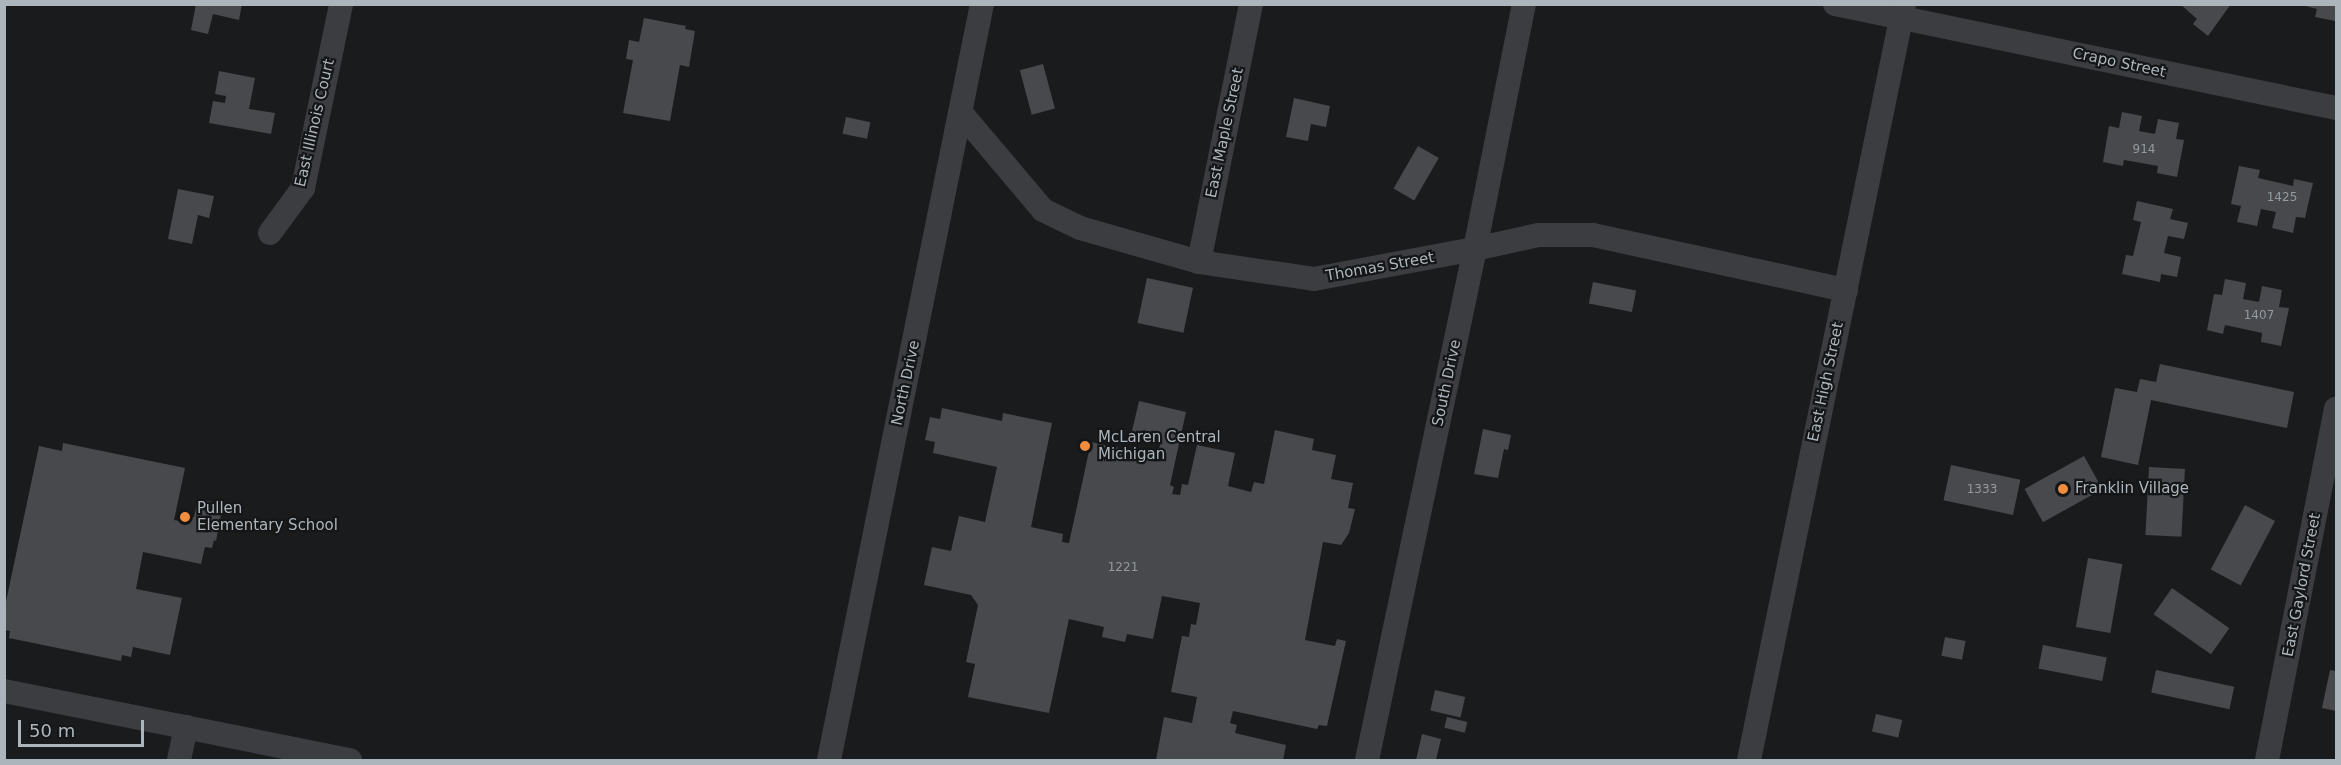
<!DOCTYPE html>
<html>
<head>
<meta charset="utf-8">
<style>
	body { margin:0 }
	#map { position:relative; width:2341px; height:765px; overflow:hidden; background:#1a1b1c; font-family:"DejaVu Sans",sans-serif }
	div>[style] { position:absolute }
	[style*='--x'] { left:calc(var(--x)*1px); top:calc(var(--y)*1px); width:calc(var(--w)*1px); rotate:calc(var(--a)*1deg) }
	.building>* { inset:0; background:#47494c; transform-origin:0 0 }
	.minor>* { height:24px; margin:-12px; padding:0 12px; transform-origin:12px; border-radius:12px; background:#3b3d41 }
	.dots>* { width:16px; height:16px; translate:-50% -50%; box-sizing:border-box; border:3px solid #151617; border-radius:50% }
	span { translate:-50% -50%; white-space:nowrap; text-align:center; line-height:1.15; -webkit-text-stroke:4.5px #151617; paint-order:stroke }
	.number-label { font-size:12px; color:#949aa0 }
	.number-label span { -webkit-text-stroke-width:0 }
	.street-label { font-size:15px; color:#adb5bc }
	.poi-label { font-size:15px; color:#adb5bc }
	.left { translate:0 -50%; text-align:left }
	.frame { position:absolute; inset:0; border:6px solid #adb5bc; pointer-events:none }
	.scale { position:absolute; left:18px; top:720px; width:126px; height:27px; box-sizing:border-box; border:3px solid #adb5bc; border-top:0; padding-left:8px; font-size:18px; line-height:21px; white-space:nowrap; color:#adb5bc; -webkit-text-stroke:4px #151617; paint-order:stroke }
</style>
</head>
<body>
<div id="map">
	<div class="building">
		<i style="clip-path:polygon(196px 4px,242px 4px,239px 20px,213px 14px,208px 34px,191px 30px)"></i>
		<i style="clip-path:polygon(2180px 4px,2231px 4px,2208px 36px,2193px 24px,2197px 19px)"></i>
		<i style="clip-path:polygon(2298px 4px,2336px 4px,2335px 21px,2315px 17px,2317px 9px)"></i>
		<i style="clip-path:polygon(644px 18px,686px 26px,685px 29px,695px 31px,689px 67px,680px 65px,670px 121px,623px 113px,633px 60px,626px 59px,629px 40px,639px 42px)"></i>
		<i style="left:1043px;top:64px;width:46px;height:24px;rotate:75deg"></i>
		<i style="clip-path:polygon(219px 71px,255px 78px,249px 109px,275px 113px,271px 134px,209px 123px,213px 101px,225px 103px,226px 96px,215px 94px)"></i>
		<i style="clip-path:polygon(1294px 98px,1330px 106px,1326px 127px,1311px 124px,1308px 141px,1286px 137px)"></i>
		<i style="clip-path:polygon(2122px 112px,2142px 116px,2139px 131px,2155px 134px,2158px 119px,2179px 123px,2176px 139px,2184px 140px,2177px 177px,2157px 173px,2158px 166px,2124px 160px,2123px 166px,2103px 162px,2109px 126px,2119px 128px)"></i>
		<i style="left:846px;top:117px;width:25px;height:17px;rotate:12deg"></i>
		<i style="left:1418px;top:146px;width:24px;height:49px;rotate:30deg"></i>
		<i style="clip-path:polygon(2239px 166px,2260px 170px,2258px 178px,2293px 186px,2294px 179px,2313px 183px,2305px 218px,2296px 217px,2293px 233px,2272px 228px,2276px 212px,2261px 209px,2257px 226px,2237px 222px,2241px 206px,2231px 204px)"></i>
		<i style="clip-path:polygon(178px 189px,214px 196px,209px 218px,198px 215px,192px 244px,168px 239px)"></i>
		<i style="clip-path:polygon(2137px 201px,2173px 209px,2170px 219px,2188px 223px,2184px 239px,2168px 236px,2164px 253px,2181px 257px,2177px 277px,2161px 274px,2160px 282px,2122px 274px,2126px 255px,2133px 256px,2141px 222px,2133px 220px)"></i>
		<i style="left:1147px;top:278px;width:47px;height:46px;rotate:12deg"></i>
		<i style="clip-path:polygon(2225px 279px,2246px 283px,2243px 299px,2259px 302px,2262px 286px,2282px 290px,2279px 307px,2289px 308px,2281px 346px,2261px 342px,2262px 333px,2225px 325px,2223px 334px,2207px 330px,2214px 294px,2222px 295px)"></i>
		<i style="left:1593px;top:282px;width:44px;height:22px;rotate:11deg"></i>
		<i style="clip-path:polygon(2160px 364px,2294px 392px,2287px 428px,2151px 400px,2138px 465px,2101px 457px,2115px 388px,2137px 392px,2140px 379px,2156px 382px)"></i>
		<i style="clip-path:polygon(1139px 401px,1186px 412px,1170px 485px,1174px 487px,1172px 494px,1180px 495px,1182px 484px,1188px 485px,1197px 445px,1235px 453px,1228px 486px,1251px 492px,1254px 482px,1264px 484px,1275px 430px,1314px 439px,1312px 450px,1336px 455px,1331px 479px,1353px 483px,1348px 508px,1355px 509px,1349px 533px,1341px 545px,1323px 542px,1305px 640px,1335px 646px,1337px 639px,1346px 641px,1327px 726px,1319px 725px,1317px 729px,1233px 711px,1230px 723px,1237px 725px,1235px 733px,1286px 745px,1283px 760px,1156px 760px,1164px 717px,1192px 723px,1197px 697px,1171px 692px,1182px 636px,1189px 637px,1191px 624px,1196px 625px,1200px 603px,1162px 596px,1153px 639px,1127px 634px,1125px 642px,1102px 637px,1104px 627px,1069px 619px,1049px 713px,968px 697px,975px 664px,966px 662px,978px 605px,971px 595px,924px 585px,932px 547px,951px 551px,959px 516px,985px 522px,997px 467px,933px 453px,935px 442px,925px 440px,930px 417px,940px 419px,942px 408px,1002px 421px,1003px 413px,1052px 423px,1031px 527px,1063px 534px,1062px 542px,1069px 543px,1091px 442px,1157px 456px,1162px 438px,1132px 431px)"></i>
		<i style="clip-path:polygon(1483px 429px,1511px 435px,1508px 450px,1504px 449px,1498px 478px,1474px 474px)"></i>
		<i style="clip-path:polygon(63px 443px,185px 468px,174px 520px,185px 522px,186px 515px,194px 517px,198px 499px,223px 504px,216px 541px,214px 540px,212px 548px,205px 547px,201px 564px,143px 552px,136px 589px,182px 598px,170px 655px,133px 647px,131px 657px,122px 655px,121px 661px,9px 638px,10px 631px,4px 630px,4px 611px,39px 446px,62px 451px)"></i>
		<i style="left:2084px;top:456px;width:38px;height:68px;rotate:61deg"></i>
		<i style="left:1951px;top:465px;width:71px;height:36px;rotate:12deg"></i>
		<i style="left:2149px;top:467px;width:36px;height:68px;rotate:3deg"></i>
		<i style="left:2245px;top:505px;width:34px;height:73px;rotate:28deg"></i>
		<i style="left:2088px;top:558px;width:35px;height:70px;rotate:10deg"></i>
		<i style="left:2172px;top:588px;width:70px;height:32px;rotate:35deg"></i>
		<i style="left:1945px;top:637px;width:21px;height:19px;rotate:11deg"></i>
		<i style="left:2043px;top:645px;width:65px;height:24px;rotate:11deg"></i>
		<i style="left:2156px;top:670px;width:80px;height:23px;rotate:12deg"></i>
		<i style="clip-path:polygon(2330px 670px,2336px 671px,2336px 711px,2322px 708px)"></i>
		<i style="left:1435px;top:690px;width:31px;height:21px;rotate:13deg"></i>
		<i style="left:1876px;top:714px;width:27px;height:18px;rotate:13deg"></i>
		<i style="left:1447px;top:717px;width:21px;height:11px;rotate:14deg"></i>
		<i style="clip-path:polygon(1422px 734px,1441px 739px,1436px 760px,1416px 760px)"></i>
	</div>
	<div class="minor">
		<i style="--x:1835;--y:4;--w:512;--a:11.73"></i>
		<i style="--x:961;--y:113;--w:127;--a:49.8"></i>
		<i style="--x:1043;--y:210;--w:41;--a:25.9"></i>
		<i style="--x:1080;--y:228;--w:124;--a:15.9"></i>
		<i style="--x:1199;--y:262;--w:116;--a:8.4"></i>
		<i style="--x:1314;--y:279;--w:164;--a:-10.6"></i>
		<i style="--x:1475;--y:249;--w:65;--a:-12.5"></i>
		<i style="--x:1538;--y:235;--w:55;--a:0"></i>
		<i style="--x:1593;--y:235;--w:259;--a:12.3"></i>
		<i style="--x:270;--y:233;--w:56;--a:-53.7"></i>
		<i style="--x:303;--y:188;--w:188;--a:-78.3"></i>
		<i style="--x:1199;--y:262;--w:263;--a:-78.6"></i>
		<i style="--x:4;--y:691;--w:353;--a:11.3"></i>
		<i style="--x:179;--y:760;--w:34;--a:-78"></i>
		<i style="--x:829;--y:760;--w:771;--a:-78.56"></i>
		<i style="--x:1367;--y:760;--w:522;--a:-78.07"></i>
		<i style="--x:1475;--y:249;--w:250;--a:-78.7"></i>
		<i style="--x:1749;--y:760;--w:772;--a:-78.41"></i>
		<i style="--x:2267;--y:760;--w:358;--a:-78.9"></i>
	</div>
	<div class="dots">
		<i style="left:1085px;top:446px;background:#f08d3e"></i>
		<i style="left:2063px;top:489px;background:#f08d3e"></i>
		<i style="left:185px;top:517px;background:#f08d3e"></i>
	</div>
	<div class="number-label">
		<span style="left:2144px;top:150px">914</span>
		<span style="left:2282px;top:198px">1425</span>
		<span style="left:2259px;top:316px">1407</span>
		<span style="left:1982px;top:490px">1333</span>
		<span style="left:1123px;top:568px">1221</span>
	</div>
	<div class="street-label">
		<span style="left:2119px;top:63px;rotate:12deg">Crapo Street</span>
		<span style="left:315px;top:123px;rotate:-77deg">East Illinois Court</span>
		<span style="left:1225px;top:133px;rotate:-78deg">East Maple Street</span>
		<span style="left:1380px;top:267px;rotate:-10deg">Thomas Street</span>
		<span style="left:1826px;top:382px;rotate:-78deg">East High Street</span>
		<span style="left:906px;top:383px;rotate:-78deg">North Drive</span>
		<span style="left:1447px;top:383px;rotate:-78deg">South Drive</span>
		<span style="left:2302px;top:585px;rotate:-79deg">East Gaylord Street</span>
	</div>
	<div class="poi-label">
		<span class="left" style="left:1098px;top:446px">McLaren Central<br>Michigan</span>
		<span class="left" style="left:2075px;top:489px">Franklin Village</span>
		<span class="left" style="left:197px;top:517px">Pullen<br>Elementary School</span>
	</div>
	<div class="frame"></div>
	<div class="scale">50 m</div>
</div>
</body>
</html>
